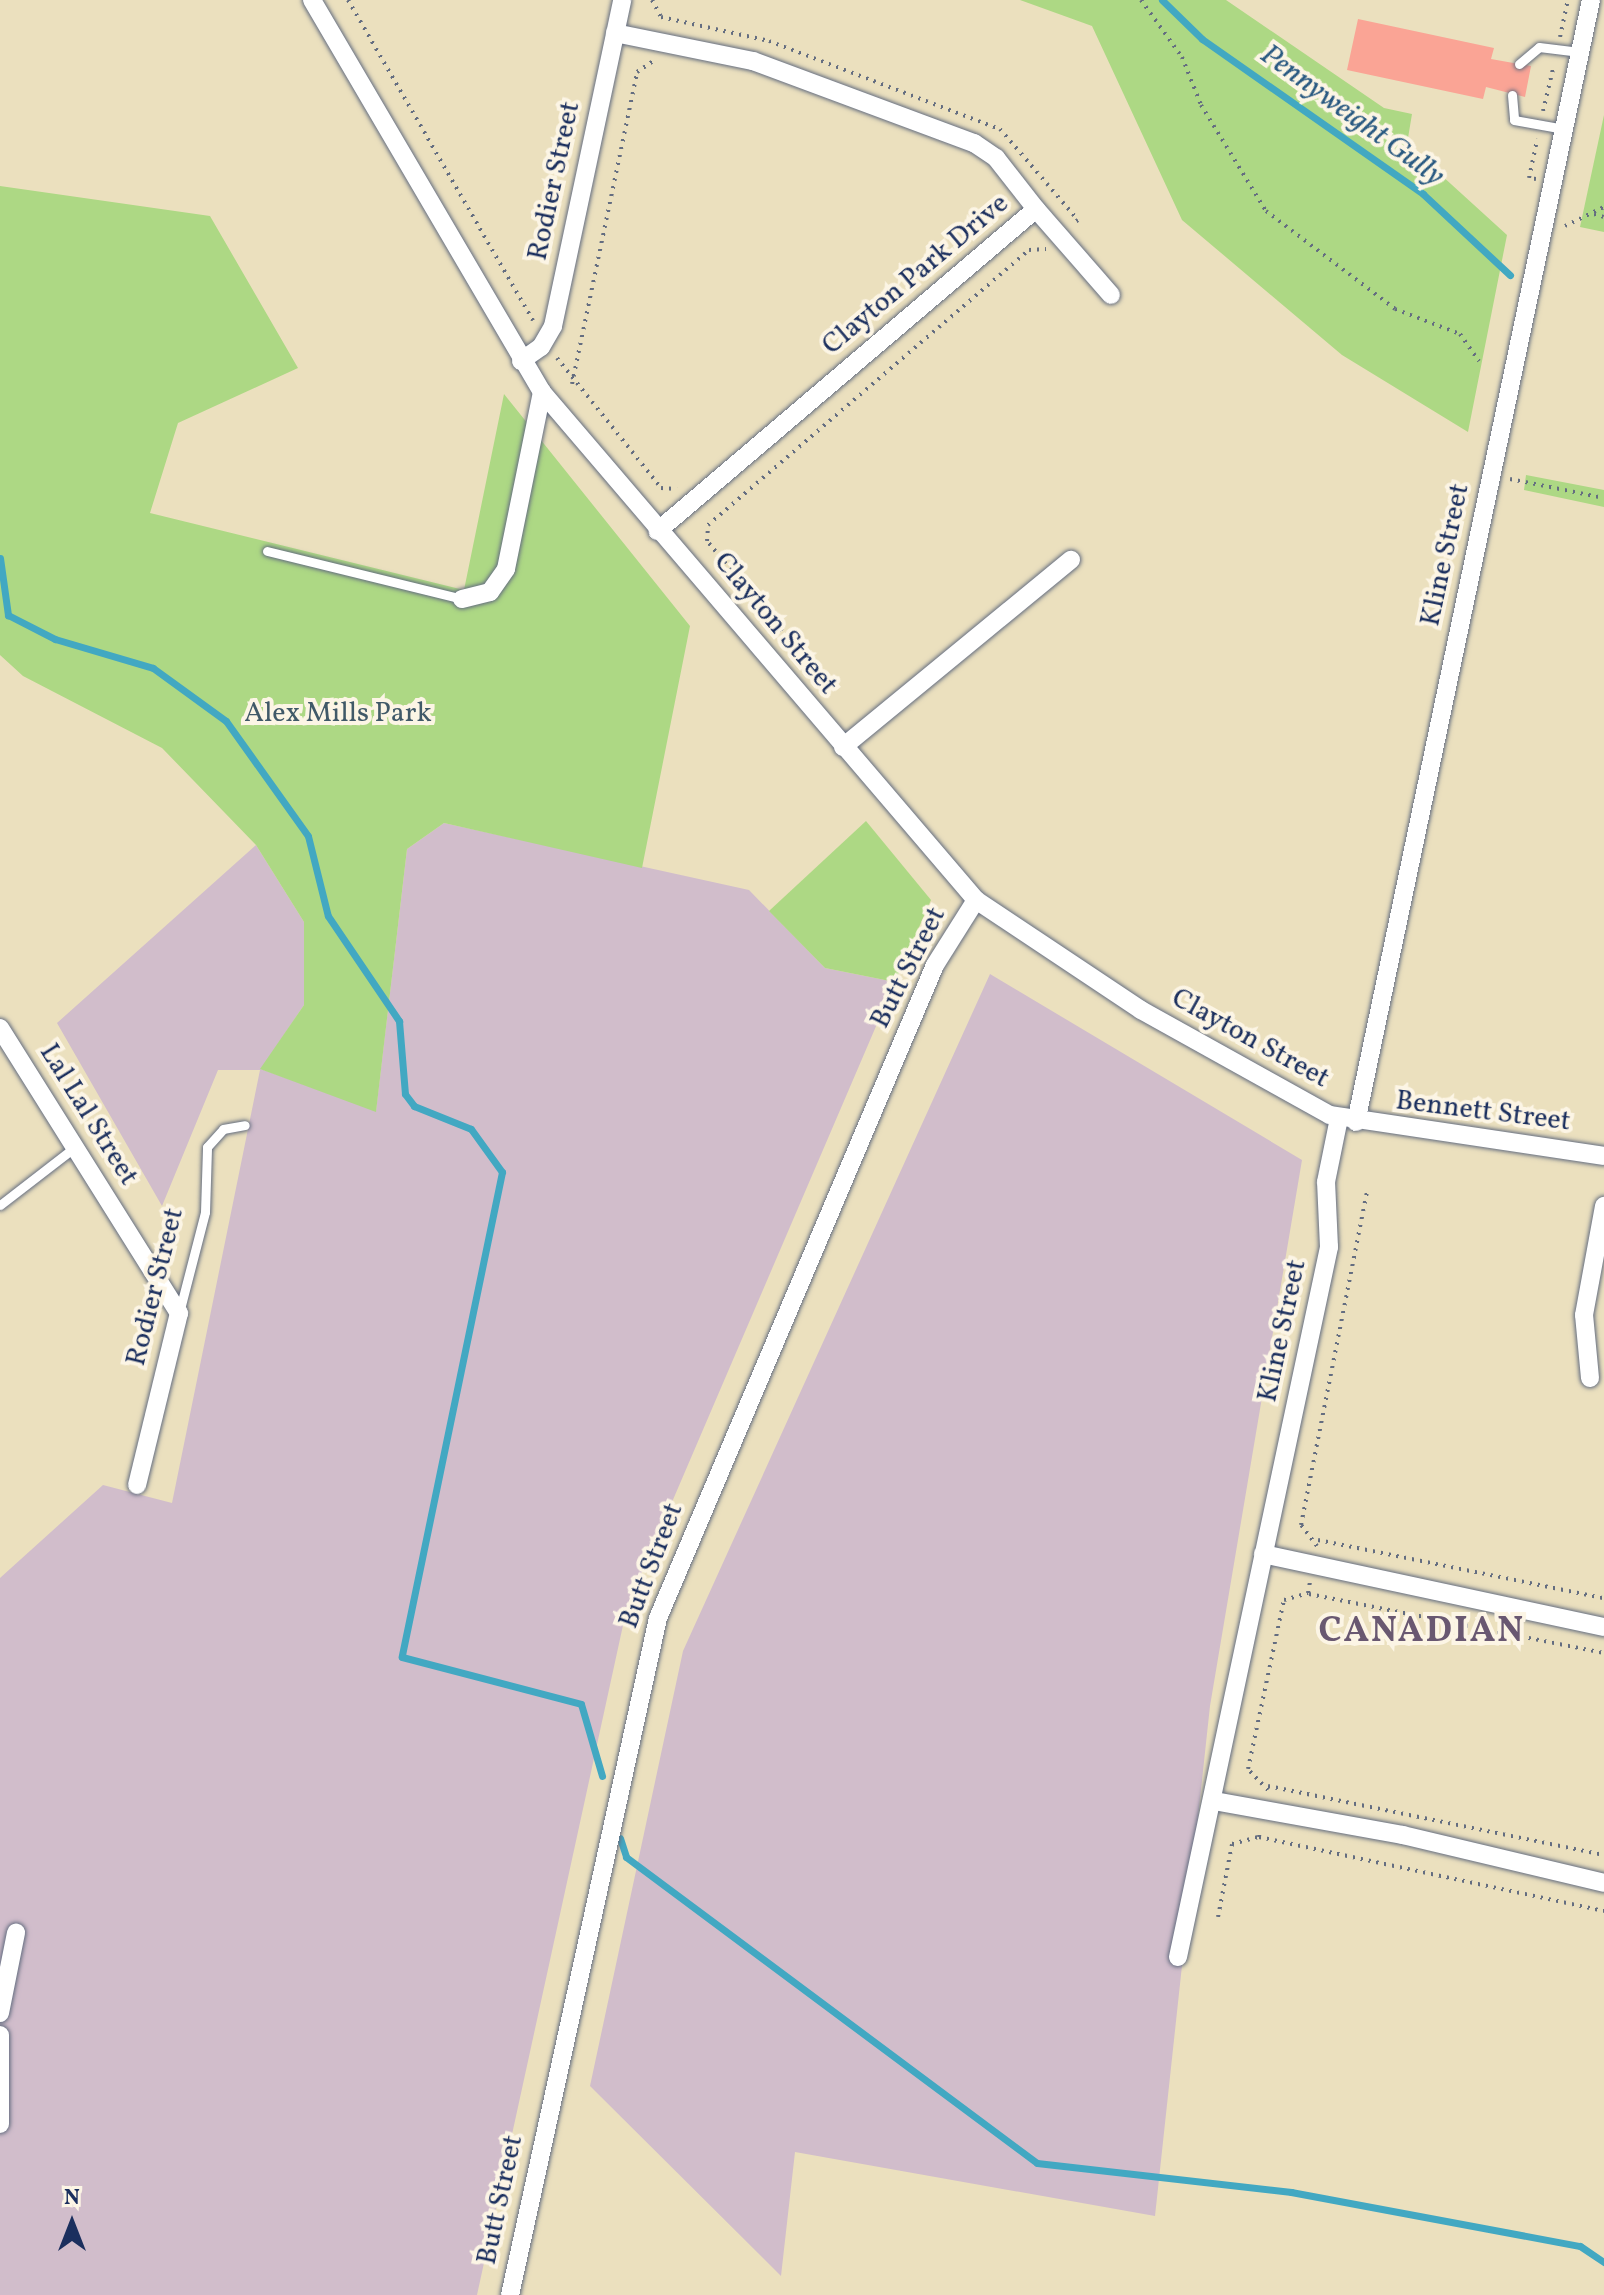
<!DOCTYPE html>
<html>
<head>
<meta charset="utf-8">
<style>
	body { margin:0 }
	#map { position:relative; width:1604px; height:2295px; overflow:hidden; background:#ebe0be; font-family:Vollkorn,serif }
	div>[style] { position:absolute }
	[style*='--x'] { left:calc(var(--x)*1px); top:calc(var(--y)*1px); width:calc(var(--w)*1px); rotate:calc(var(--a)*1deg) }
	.industrial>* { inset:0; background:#d1bdcb }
	.green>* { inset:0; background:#add884 }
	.stream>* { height:7px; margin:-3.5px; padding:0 3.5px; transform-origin:3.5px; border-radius:3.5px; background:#42a8c2 }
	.building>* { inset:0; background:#faa495 }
	.path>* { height:4px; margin-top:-2px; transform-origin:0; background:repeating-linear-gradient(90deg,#646d80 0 2px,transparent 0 8px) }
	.roads { filter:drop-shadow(0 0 2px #646d80) drop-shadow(0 0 2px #646d80) }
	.lane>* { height:9px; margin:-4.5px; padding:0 4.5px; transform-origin:4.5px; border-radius:4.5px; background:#fff }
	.street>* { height:18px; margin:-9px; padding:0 9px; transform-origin:9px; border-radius:9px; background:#fff }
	span { translate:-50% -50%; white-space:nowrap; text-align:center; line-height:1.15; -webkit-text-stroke:8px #fcf5e5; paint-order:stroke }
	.street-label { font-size:28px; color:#1b2f5e }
	.park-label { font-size:28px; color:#405968 }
	.water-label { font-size:30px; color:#295981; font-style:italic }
	.district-label { font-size:36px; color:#695871; font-weight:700; letter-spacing:2px }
	.north { position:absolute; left:32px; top:2183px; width:80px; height:80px; -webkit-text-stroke:6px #fcf5e5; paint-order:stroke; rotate:0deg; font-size:22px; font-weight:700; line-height:32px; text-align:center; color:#1b2f5e }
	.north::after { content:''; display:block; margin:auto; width:28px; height:36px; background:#1b2f5e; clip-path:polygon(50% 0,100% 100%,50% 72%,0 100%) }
</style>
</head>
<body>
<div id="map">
	<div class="industrial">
		<i style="clip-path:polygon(444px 823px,749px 890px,825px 968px,895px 982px,627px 1607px,477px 2295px,0 2295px,0 1578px,103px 1485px,172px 1503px,260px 1070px,218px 1070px,162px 1206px,57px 1023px,256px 845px,304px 922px,304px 1005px,261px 1069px,376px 1111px,407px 849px)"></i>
		<i style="clip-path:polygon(990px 974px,1302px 1160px,1210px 1706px,1155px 2216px,795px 2152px,781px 2276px,590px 2086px,683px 1651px)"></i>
	</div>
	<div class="green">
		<i style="clip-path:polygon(1020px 0,1226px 0,1384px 108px,1412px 114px,1407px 144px,1507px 235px,1468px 432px,1342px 355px,1182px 220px,1092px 26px)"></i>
		<i style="clip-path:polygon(1604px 115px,1604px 232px,1580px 227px)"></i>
		<i style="clip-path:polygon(0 186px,210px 216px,298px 368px,178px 423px,150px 513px,464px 590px,504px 394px,690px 626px,642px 868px,444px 823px,407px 849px,376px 1112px,260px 1069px,304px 1005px,304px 922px,256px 845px,162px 748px,23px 676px,0 655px)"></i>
		<i style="clip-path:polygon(1526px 475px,1604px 490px,1604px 507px,1524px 490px)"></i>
		<i style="clip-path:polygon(866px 821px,931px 900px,895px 982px,825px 968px,769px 911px)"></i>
	</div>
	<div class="stream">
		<i style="--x:1162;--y:0;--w:56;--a:44.3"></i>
		<i style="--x:1202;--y:39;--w:270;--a:35"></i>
		<i style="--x:1423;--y:194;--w:119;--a:43"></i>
		<i style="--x:0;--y:558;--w:58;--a:82"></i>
		<i style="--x:8;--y:615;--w:53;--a:27.1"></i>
		<i style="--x:55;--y:639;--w:102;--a:16.5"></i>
		<i style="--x:153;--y:668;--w:90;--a:36"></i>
		<i style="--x:226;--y:721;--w:141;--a:54.5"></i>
		<i style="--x:308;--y:836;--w:82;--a:76"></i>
		<i style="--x:328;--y:916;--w:127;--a:55.9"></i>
		<i style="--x:399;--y:1021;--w:73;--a:85.3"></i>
		<i style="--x:405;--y:1094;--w:15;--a:53"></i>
		<i style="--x:414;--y:1106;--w:61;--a:22"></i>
		<i style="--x:471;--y:1129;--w:53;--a:54.2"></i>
		<i style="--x:502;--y:1172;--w:495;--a:101.7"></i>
		<i style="--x:402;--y:1657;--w:185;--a:14.7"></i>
		<i style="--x:581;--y:1704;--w:75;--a:73.7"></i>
		<i style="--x:620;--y:1838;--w:20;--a:72"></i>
		<i style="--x:626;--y:1857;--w:512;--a:36.67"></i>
		<i style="--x:1037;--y:2163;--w:256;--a:6.5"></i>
		<i style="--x:1291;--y:2192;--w:294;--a:10.6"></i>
		<i style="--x:1580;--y:2246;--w:29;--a:34"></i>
	</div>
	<div class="building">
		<i style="clip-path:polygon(1358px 19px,1494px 48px,1491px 59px,1531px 66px,1525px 97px,1486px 87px,1483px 99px,1347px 70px)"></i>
	</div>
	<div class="path">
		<i style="--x:348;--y:0;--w:370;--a:60"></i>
		<i style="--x:652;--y:0;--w:19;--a:62"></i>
		<i style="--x:661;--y:17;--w:111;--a:12.5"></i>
		<i style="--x:769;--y:41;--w:247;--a:20.9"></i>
		<i style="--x:1000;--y:129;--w:120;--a:49.4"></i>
		<i style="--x:1078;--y:220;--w:7;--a:146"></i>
		<i style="--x:1141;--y:0;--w:70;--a:54.3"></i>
		<i style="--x:1182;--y:57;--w:52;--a:68.4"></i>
		<i style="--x:1201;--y:105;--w:124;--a:58.5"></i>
		<i style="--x:1266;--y:211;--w:162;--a:37.2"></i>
		<i style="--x:1395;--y:309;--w:70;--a:21"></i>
		<i style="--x:1460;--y:334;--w:33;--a:55"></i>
		<i style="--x:1560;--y:37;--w:38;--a:-78"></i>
		<i style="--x:1543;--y:111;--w:47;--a:-76.6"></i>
		<i style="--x:1536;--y:179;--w:7;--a:-172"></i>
		<i style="--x:1529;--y:178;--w:40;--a:-78"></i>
		<i style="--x:1594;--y:214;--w:10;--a:17"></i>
		<i style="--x:1565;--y:226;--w:43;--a:-26"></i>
		<i style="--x:557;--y:358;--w:166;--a:51.3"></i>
		<i style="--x:661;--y:488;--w:16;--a:4"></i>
		<i style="--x:572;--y:384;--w:319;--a:-78.2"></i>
		<i style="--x:637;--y:72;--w:22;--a:-34"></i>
		<i style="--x:1510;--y:479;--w:96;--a:11.4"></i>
		<i style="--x:782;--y:631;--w:117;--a:-129.8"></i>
		<i style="--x:707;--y:541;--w:16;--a:-86"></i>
		<i style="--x:708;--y:525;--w:423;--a:-40.6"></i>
		<i style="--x:1029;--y:250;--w:17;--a:-3"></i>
		<i style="--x:1318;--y:1540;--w:292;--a:11.5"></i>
		<i style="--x:1317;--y:1546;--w:26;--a:-127"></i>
		<i style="--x:1301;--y:1525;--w:340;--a:-78.8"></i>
		<i style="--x:1309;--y:1594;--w:301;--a:11.3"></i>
		<i style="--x:1268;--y:1786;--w:343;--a:11.6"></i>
		<i style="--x:1268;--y:1790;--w:29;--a:-134"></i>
		<i style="--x:1248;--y:1769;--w:173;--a:-78"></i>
		<i style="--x:1284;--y:1600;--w:25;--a:-16"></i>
		<i style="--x:1308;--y:1593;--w:11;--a:-80"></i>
		<i style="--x:1259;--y:1837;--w:353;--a:12.1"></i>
		<i style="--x:1218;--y:1917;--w:74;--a:-79.1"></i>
		<i style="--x:1232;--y:1844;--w:28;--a:-15"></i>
		<i style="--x:1259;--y:1837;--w:7;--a:-82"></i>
	</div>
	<div class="roads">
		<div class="lane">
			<i style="--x:1519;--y:64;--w:26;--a:-40"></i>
			<i style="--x:1539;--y:47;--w:41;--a:7"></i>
			<i style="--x:1512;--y:95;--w:25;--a:85"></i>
			<i style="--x:1514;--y:120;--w:51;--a:10.2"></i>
			<i style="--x:267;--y:551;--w:201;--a:13.8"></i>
			<i style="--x:0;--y:1205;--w:95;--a:-37.7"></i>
			<i style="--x:180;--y:1309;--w:100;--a:-75.5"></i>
			<i style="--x:205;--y:1212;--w:65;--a:-88.2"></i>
			<i style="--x:207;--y:1147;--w:24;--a:-48"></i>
			<i style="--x:223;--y:1129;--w:22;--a:-10"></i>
		</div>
		<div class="street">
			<i style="--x:312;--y:0;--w:454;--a:59.6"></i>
			<i style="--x:542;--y:392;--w:668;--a:49.49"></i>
			<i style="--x:976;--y:900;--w:198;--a:33.7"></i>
			<i style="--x:1141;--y:1010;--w:216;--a:29.1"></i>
			<i style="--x:1330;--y:1115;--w:277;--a:8.5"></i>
			<i style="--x:615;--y:33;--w:141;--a:11.5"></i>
			<i style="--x:753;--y:61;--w:236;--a:20.4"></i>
			<i style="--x:974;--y:143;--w:27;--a:34"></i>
			<i style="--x:996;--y:158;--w:65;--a:51.9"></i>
			<i style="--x:1036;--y:209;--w:497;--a:139.6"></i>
			<i style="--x:1036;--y:209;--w:114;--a:48.9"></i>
			<i style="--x:521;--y:361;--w:24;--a:-35"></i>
			<i style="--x:541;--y:347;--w:24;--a:-60"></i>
			<i style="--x:553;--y:326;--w:333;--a:-78"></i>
			<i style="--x:462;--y:599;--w:29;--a:-14"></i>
			<i style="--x:490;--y:592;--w:28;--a:-55"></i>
			<i style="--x:506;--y:569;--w:181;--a:-78.5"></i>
			<i style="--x:843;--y:747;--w:295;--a:-39.4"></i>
			<i style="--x:0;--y:1028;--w:337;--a:57.9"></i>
			<i style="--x:179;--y:1313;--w:177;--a:103.7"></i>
			<i style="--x:1356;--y:1122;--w:1146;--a:-78.17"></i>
			<i style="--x:1590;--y:1378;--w:63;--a:-95.4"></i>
			<i style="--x:1584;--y:1315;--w:111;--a:-79.6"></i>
			<i style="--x:1263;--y:1554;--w:349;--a:12.1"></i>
			<i style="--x:1214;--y:1801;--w:192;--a:10.2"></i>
			<i style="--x:1403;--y:1835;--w:207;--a:13.4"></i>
			<i style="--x:1178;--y:1957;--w:726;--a:-77.99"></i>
			<i style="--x:1329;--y:1247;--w:65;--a:-92.6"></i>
			<i style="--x:1326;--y:1182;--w:65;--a:-78.5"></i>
			<i style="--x:0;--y:2013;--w:82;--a:-78.7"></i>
			<i style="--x:0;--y:2035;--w:89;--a:90"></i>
			<i style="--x:510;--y:2295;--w:693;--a:-77.67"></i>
			<i style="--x:658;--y:1618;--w:709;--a:-67.01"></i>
			<i style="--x:935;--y:965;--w:77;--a:-57.8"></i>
		</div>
	</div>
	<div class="street-label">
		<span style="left:555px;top:181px;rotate:-78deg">Rodier Street</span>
		<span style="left:916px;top:275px;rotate:-40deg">Clayton Park Drive</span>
		<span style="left:1446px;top:555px;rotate:-78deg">Kline Street</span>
		<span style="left:775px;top:624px;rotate:50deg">Clayton Street</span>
		<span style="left:909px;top:968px;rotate:-63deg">Butt Street</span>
		<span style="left:1250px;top:1039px;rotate:29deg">Clayton Street</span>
		<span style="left:1483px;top:1112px;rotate:7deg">Bennett Street</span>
		<span style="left:88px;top:1115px;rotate:58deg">Lal Lal Street</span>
		<span style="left:156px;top:1287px;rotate:-76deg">Rodier Street</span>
		<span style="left:1283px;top:1331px;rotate:-78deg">Kline Street</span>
		<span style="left:652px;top:1566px;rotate:-69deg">Butt Street</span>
		<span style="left:501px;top:2200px;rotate:-78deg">Butt Street</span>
	</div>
	<div class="park-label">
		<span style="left:338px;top:714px">Alex Mills Park</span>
	</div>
	<div class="water-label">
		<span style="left:1352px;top:116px;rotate:36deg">Pennyweight Gully</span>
	</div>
	<div class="district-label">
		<span style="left:1422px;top:1633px">CANADIAN</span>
	</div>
	<div class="north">N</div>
</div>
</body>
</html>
